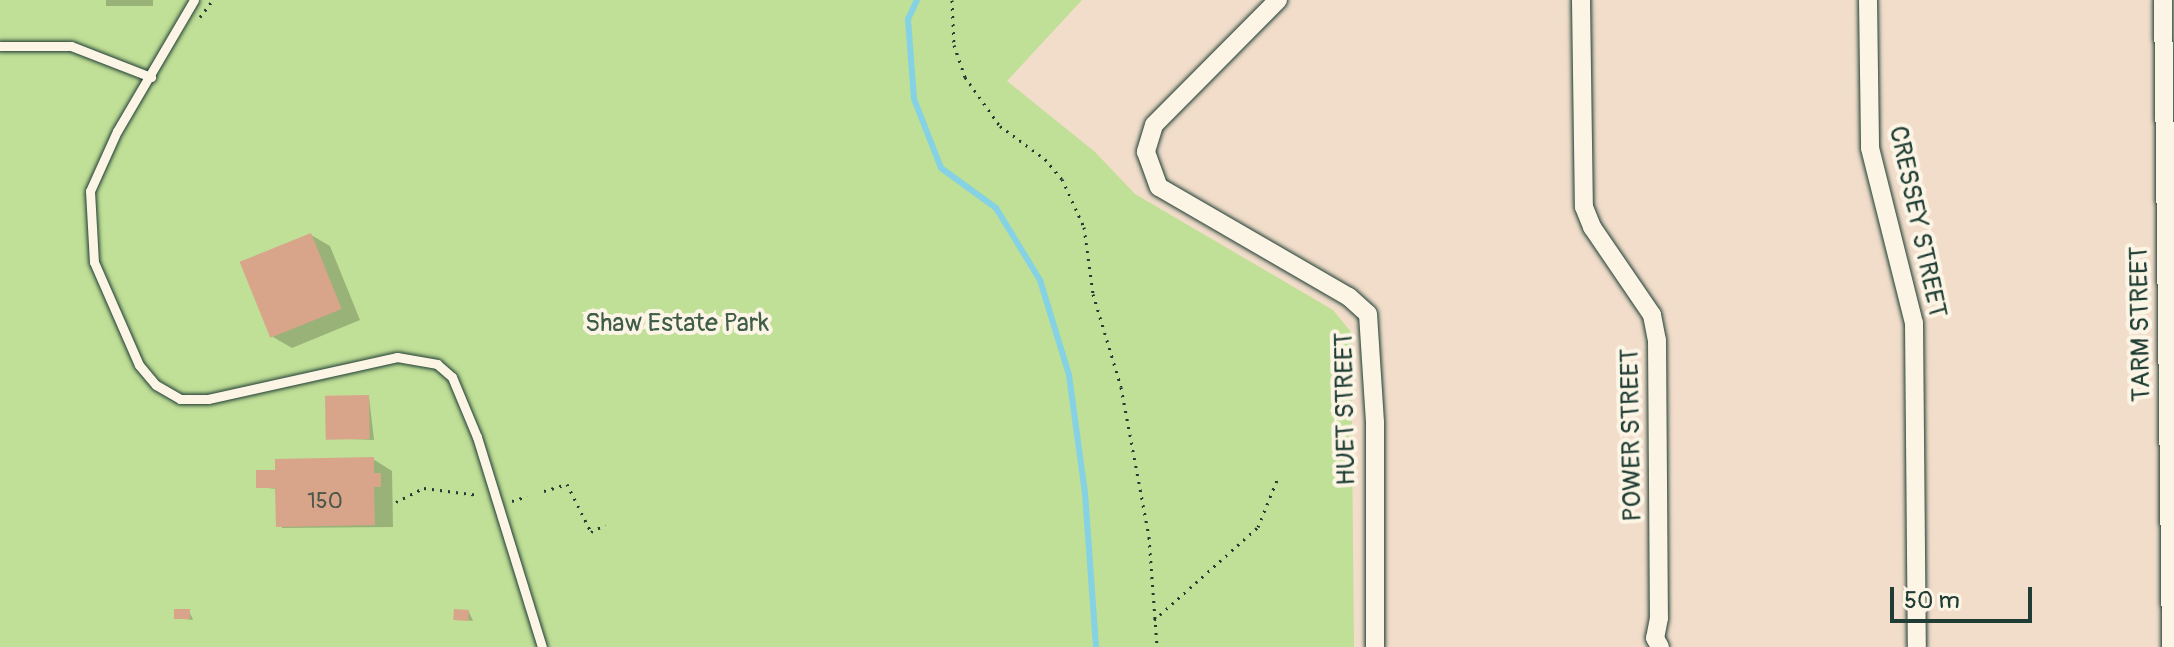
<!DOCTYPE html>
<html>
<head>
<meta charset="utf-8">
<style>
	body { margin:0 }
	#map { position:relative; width:2174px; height:647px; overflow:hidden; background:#f1ddca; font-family:Pangolin,sans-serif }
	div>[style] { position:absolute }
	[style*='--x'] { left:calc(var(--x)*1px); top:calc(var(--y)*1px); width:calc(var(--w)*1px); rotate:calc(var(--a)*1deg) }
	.green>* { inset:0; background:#c0df97 }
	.shadow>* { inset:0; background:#0003; transform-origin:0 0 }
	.stream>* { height:6px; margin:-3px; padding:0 3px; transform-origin:3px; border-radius:3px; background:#84d2e3 }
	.building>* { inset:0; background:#d8a58b; transform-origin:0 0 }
	.path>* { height:3px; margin-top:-1.5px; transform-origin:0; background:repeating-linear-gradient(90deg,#1f3d34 0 2px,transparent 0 8px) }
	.roads { filter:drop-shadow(0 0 2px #1f3d34) drop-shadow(0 0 2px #1f3d34) }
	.lane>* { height:9px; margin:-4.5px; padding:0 4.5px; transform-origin:4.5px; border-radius:4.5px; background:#fcf5e5 }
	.street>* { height:18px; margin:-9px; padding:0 9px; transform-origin:9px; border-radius:9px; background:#fcf5e5 }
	span { translate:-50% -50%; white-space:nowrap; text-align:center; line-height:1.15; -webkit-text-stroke:8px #fcf5e5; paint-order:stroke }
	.number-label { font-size:22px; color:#4d574a }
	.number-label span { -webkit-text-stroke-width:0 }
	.street-label { font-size:26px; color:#1f3d34 }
	.park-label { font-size:26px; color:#3f5d48 }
	.scale { position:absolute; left:1890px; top:587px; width:142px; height:36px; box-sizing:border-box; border:4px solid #1f3d34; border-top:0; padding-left:10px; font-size:24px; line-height:28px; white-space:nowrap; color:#1f3d34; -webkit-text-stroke:6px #fcf5e5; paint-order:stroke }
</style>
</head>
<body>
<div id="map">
	<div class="green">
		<i style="clip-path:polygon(0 0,1082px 0,1007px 81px,1095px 152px,1135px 194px,1333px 310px,1351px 332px,1354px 647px,0 647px)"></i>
	</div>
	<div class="shadow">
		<i style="left:106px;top:0;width:47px;height:6px"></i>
		<i style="clip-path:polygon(311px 235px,330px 246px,360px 320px,292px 348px,273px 337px)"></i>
		<i style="clip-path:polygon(369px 397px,374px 440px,328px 438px)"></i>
		<i style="clip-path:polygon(373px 459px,392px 471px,393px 527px,282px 528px,277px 489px,258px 487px,273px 472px)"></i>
		<i style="clip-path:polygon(189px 611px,193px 620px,176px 618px)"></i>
		<i style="clip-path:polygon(469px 612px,473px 621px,456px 619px)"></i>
	</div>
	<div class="stream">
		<i style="--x:917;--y:0;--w:21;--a:115"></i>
		<i style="--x:908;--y:19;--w:80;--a:85.7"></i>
		<i style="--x:914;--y:99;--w:74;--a:68.6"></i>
		<i style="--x:941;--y:168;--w:68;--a:36"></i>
		<i style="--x:996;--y:208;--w:84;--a:58.6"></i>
		<i style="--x:1040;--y:280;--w:99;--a:73"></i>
		<i style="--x:1069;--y:375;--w:119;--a:82.3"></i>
		<i style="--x:1085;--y:493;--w:154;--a:85.9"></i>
	</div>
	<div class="building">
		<i style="left:311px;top:233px;width:82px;height:77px;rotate:68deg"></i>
		<i style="left:369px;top:395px;width:44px;height:44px;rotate:89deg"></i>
		<i style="clip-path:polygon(374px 457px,374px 473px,381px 473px,381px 487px,374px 487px,375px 525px,276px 527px,275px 488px,256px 488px,256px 470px,275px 470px,275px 459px)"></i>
		<i style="left:174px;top:609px;width:16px;height:10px"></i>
		<i style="left:454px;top:609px;width:15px;height:11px;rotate:4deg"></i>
	</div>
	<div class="path">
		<i style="--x:952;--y:0;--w:45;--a:87.5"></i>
		<i style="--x:954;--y:45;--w:34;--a:71"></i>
		<i style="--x:965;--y:77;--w:60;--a:54.5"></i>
		<i style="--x:1000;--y:126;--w:56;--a:36.3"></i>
		<i style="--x:1045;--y:159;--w:26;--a:50"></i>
		<i style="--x:1062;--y:179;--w:53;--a:65.4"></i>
		<i style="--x:1084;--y:227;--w:68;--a:82.3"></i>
		<i style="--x:1093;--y:294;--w:97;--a:73.2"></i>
		<i style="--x:1121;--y:387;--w:153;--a:79.4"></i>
		<i style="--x:1149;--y:537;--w:110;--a:85.8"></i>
		<i style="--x:200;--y:17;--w:21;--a:-53"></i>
		<i style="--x:544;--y:491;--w:24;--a:-17"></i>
		<i style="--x:567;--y:484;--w:54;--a:63.4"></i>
		<i style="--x:591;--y:532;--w:16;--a:-27"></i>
		<i style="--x:512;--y:501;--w:16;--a:-18"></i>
		<i style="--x:396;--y:502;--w:31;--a:-27"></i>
		<i style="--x:424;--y:488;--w:55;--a:7.3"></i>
		<i style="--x:1154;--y:620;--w:140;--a:-41.8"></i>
		<i style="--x:1258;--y:527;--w:51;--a:-68"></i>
	</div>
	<div class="roads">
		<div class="lane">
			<i style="--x:194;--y:0;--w:152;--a:120.4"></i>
			<i style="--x:117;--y:131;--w:66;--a:114.2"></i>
			<i style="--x:90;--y:191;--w:71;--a:86.8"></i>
			<i style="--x:94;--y:262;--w:112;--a:66.4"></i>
			<i style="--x:139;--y:365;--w:26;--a:50"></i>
			<i style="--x:156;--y:385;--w:28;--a:30"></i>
			<i style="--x:180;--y:399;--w:28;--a:0"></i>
			<i style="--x:208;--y:399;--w:194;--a:-12.5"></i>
			<i style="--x:397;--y:357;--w:41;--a:9.9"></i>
			<i style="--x:437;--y:364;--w:20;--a:41"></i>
			<i style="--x:452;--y:377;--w:65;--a:67.4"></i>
			<i style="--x:477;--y:437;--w:220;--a:72.8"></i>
			<i style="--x:0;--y:46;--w:71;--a:0"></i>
			<i style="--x:71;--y:46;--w:86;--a:21.2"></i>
		</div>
		<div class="street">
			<i style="--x:1278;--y:0;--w:176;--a:134.8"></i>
			<i style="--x:1154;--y:125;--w:28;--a:107"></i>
			<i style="--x:1146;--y:152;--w:37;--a:70"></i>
			<i style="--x:1159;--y:187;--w:220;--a:30.1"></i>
			<i style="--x:1349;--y:297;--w:25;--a:42"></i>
			<i style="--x:1368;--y:314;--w:109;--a:86.3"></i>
			<i style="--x:1375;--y:423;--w:224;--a:90"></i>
			<i style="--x:1581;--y:0;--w:207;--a:89.2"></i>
			<i style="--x:1584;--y:207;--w:22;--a:68"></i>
			<i style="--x:1592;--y:227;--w:107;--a:55.7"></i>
			<i style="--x:1652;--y:315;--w:25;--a:79"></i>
			<i style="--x:1657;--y:340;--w:278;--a:89.6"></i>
			<i style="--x:1659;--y:618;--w:20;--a:101"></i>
			<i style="--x:1655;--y:638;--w:10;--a:61"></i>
			<i style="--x:1868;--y:0;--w:148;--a:89.2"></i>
			<i style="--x:1870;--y:148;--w:180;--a:75.9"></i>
			<i style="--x:1914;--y:323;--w:324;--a:89.5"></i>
			<i style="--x:2163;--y:0;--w:647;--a:89.29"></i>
		</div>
	</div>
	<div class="number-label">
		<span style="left:325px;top:502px">150</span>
	</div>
	<div class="street-label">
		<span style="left:1917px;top:222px;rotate:78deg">CRESSEY STREET</span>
		<span style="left:2141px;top:324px;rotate:-91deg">TARM STREET</span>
		<span style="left:1346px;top:409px;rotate:-91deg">HUET STREET</span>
		<span style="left:1632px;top:435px;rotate:-91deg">POWER STREET</span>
	</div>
	<div class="park-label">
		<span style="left:677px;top:324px">Shaw Estate Park</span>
	</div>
	<div class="scale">50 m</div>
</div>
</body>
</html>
